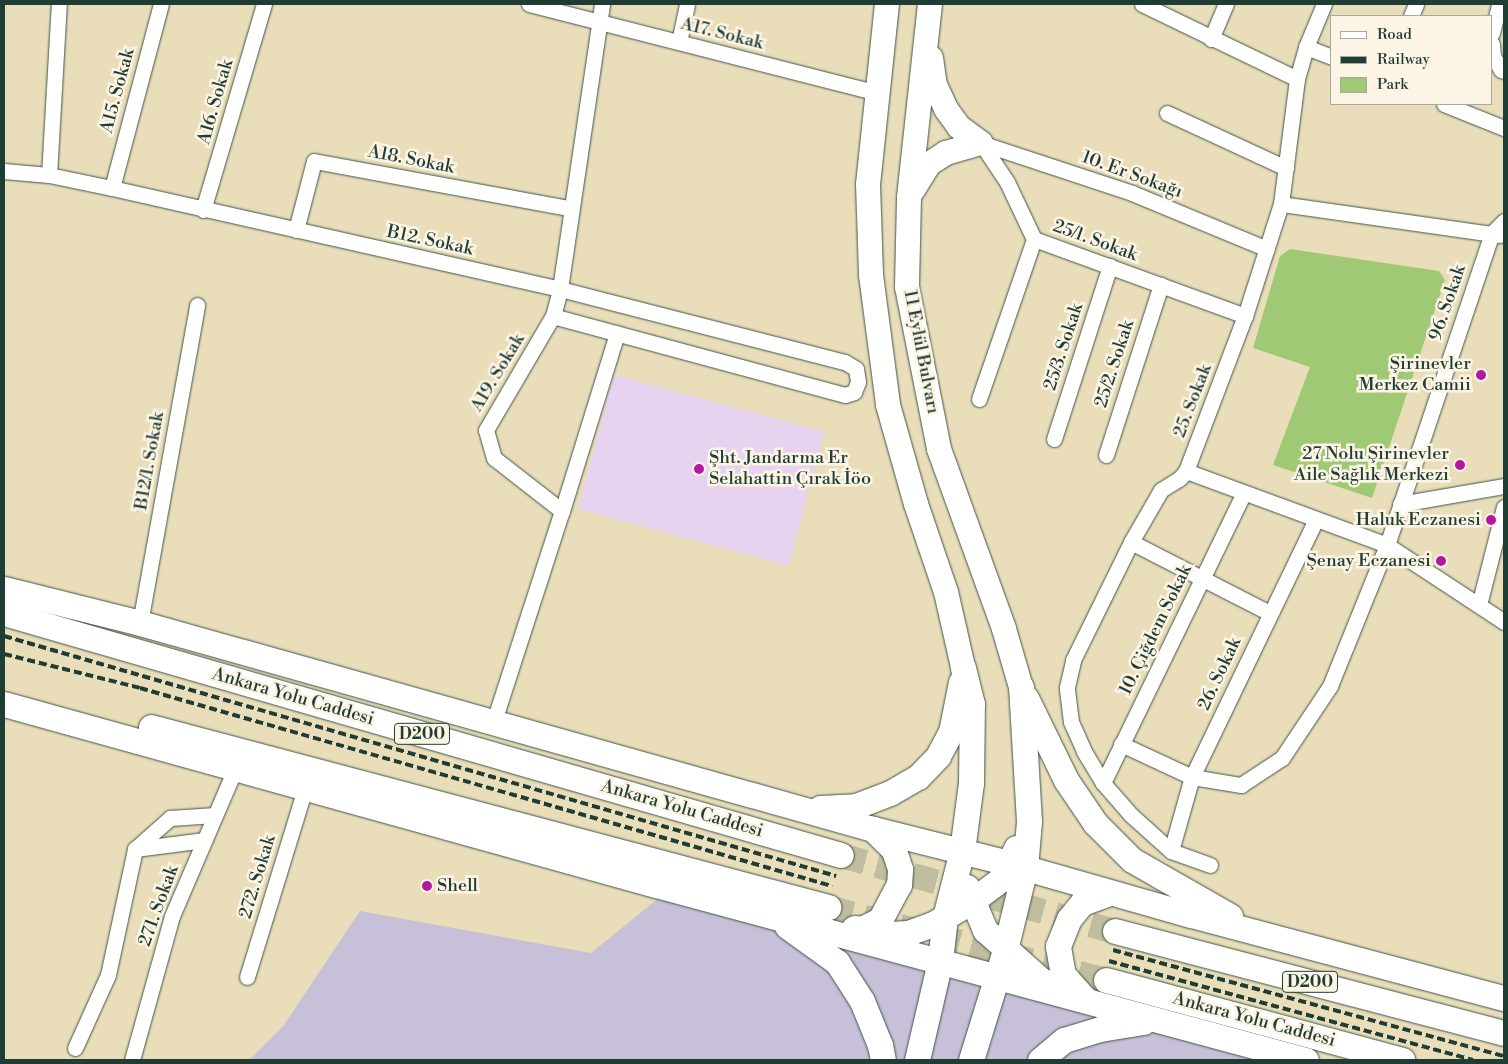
<!DOCTYPE html>
<html>
<head>
<meta charset="utf-8">
<style>
	body { margin:0 }
	#map { position:relative; width:1508px; height:1064px; overflow:hidden; background:#eadeba; font-family:"Libre Bodoni",serif }
	div>[style] { position:absolute }
	[style*='--x'] { left:calc(var(--x)*1px); top:calc(var(--y)*1px); width:calc(var(--w)*1px); rotate:calc(var(--a)*1deg) }
	.built>* { inset:0; background:#e7d2ef; transform-origin:0 0 }
	.industrial>* { inset:0; background:#c8bfd8 }
	.green>* { inset:0; background:#a0c975 }
	.trunk-tunnel>* { height:25px; margin-top:-12.5px; transform-origin:0; background:repeating-linear-gradient(90deg,#c1be9f 0 25px,transparent 0 37px) }
	.roads { filter:drop-shadow(0 0 1px #3d5548) drop-shadow(0 0 1px #3d5548) }
	.minor>* { height:15px; margin:-7.5px; padding:0 7.5px; transform-origin:7.5px; border-radius:7.5px; background:#fff }
	.primary>* { height:24px; margin:-12px; padding:0 12px; transform-origin:12px; border-radius:12px; background:#fff }
	.trunk>* { height:25px; margin:-12.5px; padding:0 12.5px; transform-origin:12.5px; border-radius:12.5px; background:#fff }
	.rail>* { height:4px; margin-top:-2px; transform-origin:0; background:repeating-linear-gradient(90deg,#1f3d34 0 8px,transparent 0 12px) }
	.dots>* { width:14px; height:14px; translate:-50% -50%; box-sizing:border-box; border:2px solid #fcf5e5; border-radius:50% }
	span { translate:-50% -50%; white-space:nowrap; text-align:center; line-height:1.15; -webkit-text-stroke:5px #fcf5e5; paint-order:stroke }
	.shield-label span { padding:1px 4px; background:#fcf5e5; border:1px solid; border-radius:4px; -webkit-text-stroke-width:0 }
	.shield-label { font-size:16px; color:#1f3d34; font-weight:700 }
	.street-label { font-size:18px; color:#1f3d34 }
	.poi-label { font-size:18px; color:#1f3d34 }
	.right { translate:-100% -50%; text-align:right }
	.left { translate:0 -50%; text-align:left }
	.frame { position:absolute; inset:0; border:5px solid #1f3d34; pointer-events:none }
	.legend { position:absolute; left:1330px; top:15px; width:162px; height:90px; box-sizing:border-box; background:#fcf5e5; border:1px solid #a4ab9e; margin:0; padding:6px 9px; list-style:none; font-size:15px; color:#1f3d34 }
	.legend li { display:flex; align-items:center; gap:10px; height:25px }
	.legend b { width:25px; border:1px solid #a4ab9e }
</style>
</head>
<body>
<div id="map">
	<div class="built">
		<i style="left:614px;top:375px;width:218px;height:139px;rotate:15deg"></i>
	</div>
	<div class="industrial">
		<i style="clip-path:polygon(660px 897px,1272px 1060px,249px 1060px,284px 1025px,360px 911px,591px 953px)"></i>
	</div>
	<div class="green">
		<i style="clip-path:polygon(1290px 249px,1439px 271px,1445px 280px,1372px 498px,1273px 465px,1310px 367px,1253px 348px,1280px 256px)"></i>
	</div>
	<div class="trunk-tunnel">
		<i style="--x:841;--y:855;--w:284;--a:15.5"></i>
		<i style="--x:828;--y:907;--w:287;--a:14.7"></i>
	</div>
	<div class="roads">
		<div class="minor">
			<i style="--x:529;--y:4;--w:359;--a:14.3"></i>
			<i style="--x:1142;--y:4;--w:172;--a:25.8"></i>
			<i style="--x:1411;--y:16;--w:13;--a:-67"></i>
			<i style="--x:1492;--y:33;--w:30;--a:-76"></i>
			<i style="--x:1211;--y:39;--w:38;--a:-67"></i>
			<i style="--x:679;--y:42;--w:39;--a:-78"></i>
			<i style="--x:1492;--y:44;--w:12;--a:85"></i>
			<i style="--x:1493;--y:56;--w:16;--a:60"></i>
			<i style="--x:1501;--y:70;--w:3;--a:18"></i>
			<i style="--x:1306;--y:47;--w:28;--a:21"></i>
			<i style="--x:1444;--y:104;--w:65;--a:21.8"></i>
			<i style="--x:1167;--y:113;--w:131;--a:24.8"></i>
			<i style="--x:981;--y:143;--w:47;--a:56.3"></i>
			<i style="--x:1007;--y:182;--w:63;--a:64.7"></i>
			<i style="--x:1034;--y:239;--w:225;--a:20"></i>
			<i style="--x:981;--y:143;--w:159;--a:18.3"></i>
			<i style="--x:1132;--y:193;--w:146;--a:22.5"></i>
			<i style="--x:4;--y:171;--w:45;--a:5.1"></i>
			<i style="--x:49;--y:175;--w:64;--a:11.7"></i>
			<i style="--x:112;--y:188;--w:459;--a:12.7"></i>
			<i style="--x:560;--y:289;--w:294;--a:14.4"></i>
			<i style="--x:845;--y:362;--w:13;--a:32"></i>
			<i style="--x:856;--y:369;--w:13;--a:81"></i>
			<i style="--x:858;--y:382;--w:11;--a:112"></i>
			<i style="--x:854;--y:392;--w:9;--a:162"></i>
			<i style="--x:845;--y:395;--w:302;--a:-164.9"></i>
			<i style="--x:49;--y:175;--w:171;--a:-86.7"></i>
			<i style="--x:112;--y:188;--w:190;--a:-75.1"></i>
			<i style="--x:1281;--y:204;--w:221;--a:8.1"></i>
			<i style="--x:203;--y:210;--w:215;--a:-73.5"></i>
			<i style="--x:296;--y:230;--w:71;--a:-75.4"></i>
			<i style="--x:314;--y:161;--w:262;--a:10.5"></i>
			<i style="--x:979;--y:399;--w:169;--a:-71"></i>
			<i style="--x:1054;--y:439;--w:182;--a:-72.1"></i>
			<i style="--x:1106;--y:455;--w:179;--a:-72.1"></i>
			<i style="--x:1186;--y:471;--w:214;--a:20.2"></i>
			<i style="--x:1387;--y:545;--w:140;--a:33.3"></i>
			<i style="--x:1400;--y:504;--w:106;--a:-9.8"></i>
			<i style="--x:562;--y:511;--w:186;--a:-72.8"></i>
			<i style="--x:1131;--y:542;--w:156;--a:27.1"></i>
			<i style="--x:1479;--y:605;--w:101;--a:-75.7"></i>
			<i style="--x:140;--y:623;--w:323;--a:-79.8"></i>
			<i style="--x:494;--y:721;--w:221;--a:-72.1"></i>
			<i style="--x:562;--y:511;--w:86;--a:-142.1"></i>
			<i style="--x:494;--y:458;--w:29;--a:-106"></i>
			<i style="--x:486;--y:430;--w:132;--a:-59.6"></i>
			<i style="--x:553;--y:316;--w:28;--a:-75"></i>
			<i style="--x:560;--y:289;--w:288;--a:-81.6"></i>
			<i style="--x:1121;--y:744;--w:78;--a:24.9"></i>
			<i style="--x:1192;--y:777;--w:50;--a:9.3"></i>
			<i style="--x:1241;--y:785;--w:49;--a:-33.4"></i>
			<i style="--x:1282;--y:758;--w:87;--a:-56.3"></i>
			<i style="--x:1330;--y:686;--w:152;--a:-68"></i>
			<i style="--x:1387;--y:545;--w:329;--a:-71.4"></i>
			<i style="--x:1492;--y:233;--w:17;--a:-45"></i>
			<i style="--x:1103;--y:783;--w:322;--a:-64.1"></i>
			<i style="--x:135;--y:849;--w:70;--a:-7.4"></i>
			<i style="--x:1171;--y:851;--w:77;--a:-74.2"></i>
			<i style="--x:1192;--y:777;--w:286;--a:-64.3"></i>
			<i style="--x:1210;--y:865;--w:41;--a:-160.3"></i>
			<i style="--x:1171;--y:851;--w:54;--a:-138"></i>
			<i style="--x:1131;--y:815;--w:43;--a:-131.2"></i>
			<i style="--x:1103;--y:783;--w:37;--a:-121"></i>
			<i style="--x:1084;--y:751;--w:32;--a:-114"></i>
			<i style="--x:1071;--y:722;--w:35;--a:-97"></i>
			<i style="--x:1067;--y:687;--w:28;--a:-77"></i>
			<i style="--x:1073;--y:660;--w:131;--a:-63.8"></i>
			<i style="--x:1131;--y:542;--w:60;--a:-60"></i>
			<i style="--x:1161;--y:490;--w:22;--a:-32"></i>
			<i style="--x:1180;--y:478;--w:9;--a:-49"></i>
			<i style="--x:1186;--y:471;--w:166;--a:-69.2"></i>
			<i style="--x:1245;--y:316;--w:118;--a:-72.2"></i>
			<i style="--x:1281;--y:204;--w:126;--a:-82.7"></i>
			<i style="--x:1297;--y:79;--w:33;--a:-74"></i>
			<i style="--x:1306;--y:47;--w:47;--a:-67.3"></i>
			<i style="--x:247;--y:977;--w:198;--a:-72.9"></i>
			<i style="--x:75;--y:1048;--w:80;--a:-65.7"></i>
			<i style="--x:108;--y:975;--w:129;--a:-77.9"></i>
			<i style="--x:135;--y:849;--w:47;--a:-41.5"></i>
			<i style="--x:170;--y:818;--w:45;--a:-3.8"></i>
			<i style="--x:132;--y:1060;--w:149;--a:-74.5"></i>
			<i style="--x:172;--y:916;--w:160;--a:-66.8"></i>
		</div>
		<div class="primary">
			<i style="--x:887;--y:4;--w:181;--a:96"></i>
			<i style="--x:868;--y:184;--w:91;--a:88.1"></i>
			<i style="--x:871;--y:275;--w:131;--a:82.5"></i>
			<i style="--x:888;--y:405;--w:103;--a:74.2"></i>
			<i style="--x:916;--y:504;--w:93;--a:71.2"></i>
			<i style="--x:946;--y:592;--w:77;--a:77.2"></i>
			<i style="--x:930;--y:4;--w:195;--a:96.2"></i>
			<i style="--x:909;--y:198;--w:89;--a:91.3"></i>
			<i style="--x:907;--y:287;--w:165;--a:78.8"></i>
			<i style="--x:939;--y:449;--w:191;--a:70.1"></i>
			<i style="--x:1004;--y:629;--w:60;--a:73.7"></i>
			<i style="--x:931;--y:58;--w:27;--a:82"></i>
			<i style="--x:935;--y:85;--w:26;--a:65"></i>
			<i style="--x:946;--y:109;--w:22;--a:54"></i>
			<i style="--x:959;--y:127;--w:27;--a:36"></i>
			<i style="--x:913;--y:190;--w:31;--a:-58"></i>
			<i style="--x:929;--y:164;--w:20;--a:-33"></i>
			<i style="--x:946;--y:153;--w:36;--a:-16"></i>
		</div>
		<div class="trunk">
			<i style="--x:4;--y:589;--w:140;--a:14"></i>
			<i style="--x:140;--y:623;--w:761;--a:15.7"></i>
			<i style="--x:873;--y:829;--w:139;--a:14.1"></i>
			<i style="--x:1008;--y:863;--w:190;--a:15.9"></i>
			<i style="--x:1191;--y:915;--w:324;--a:14.9"></i>
			<i style="--x:4;--y:613;--w:871;--a:16.13"></i>
			<i style="--x:1026;--y:698;--w:91;--a:64"></i>
			<i style="--x:1066;--y:780;--w:52;--a:56"></i>
			<i style="--x:1095;--y:823;--w:52;--a:45"></i>
			<i style="--x:1132;--y:860;--w:113;--a:29.7"></i>
			<i style="--x:4;--y:704;--w:677;--a:15.52"></i>
			<i style="--x:656;--y:885;--w:673;--a:15.07"></i>
			<i style="--x:151;--y:727;--w:701;--a:14.89"></i>
			<i style="--x:820;--y:808;--w:36;--a:-3"></i>
			<i style="--x:856;--y:806;--w:36;--a:-21"></i>
			<i style="--x:890;--y:793;--w:32;--a:-30"></i>
			<i style="--x:918;--y:777;--w:29;--a:-46"></i>
			<i style="--x:938;--y:756;--w:27;--a:-62"></i>
			<i style="--x:951;--y:732;--w:51;--a:-78.7"></i>
			<i style="--x:967;--y:887;--w:47;--a:67.3"></i>
			<i style="--x:985;--y:930;--w:75;--a:41.8"></i>
			<i style="--x:1041;--y:980;--w:13;--a:27"></i>
			<i style="--x:787;--y:926;--w:62;--a:35.8"></i>
			<i style="--x:837;--y:962;--w:46;--a:57.3"></i>
			<i style="--x:862;--y:1001;--w:48;--a:67.8"></i>
			<i style="--x:880;--y:1045;--w:15;--a:79"></i>
			<i style="--x:854;--y:928;--w:8;--a:7"></i>
			<i style="--x:862;--y:929;--w:20;--a:-27"></i>
			<i style="--x:880;--y:920;--w:40;--a:-62"></i>
			<i style="--x:899;--y:885;--w:16;--a:-86"></i>
			<i style="--x:900;--y:869;--w:20;--a:-108"></i>
			<i style="--x:894;--y:850;--w:30;--a:-135"></i>
			<i style="--x:1115;--y:931;--w:402;--a:14.7"></i>
			<i style="--x:870;--y:935;--w:38;--a:-3"></i>
			<i style="--x:908;--y:933;--w:27;--a:-20"></i>
			<i style="--x:933;--y:924;--w:45;--a:-30.5"></i>
			<i style="--x:972;--y:901;--w:35;--a:-37"></i>
			<i style="--x:1000;--y:880;--w:36;--a:-63"></i>
			<i style="--x:1106;--y:980;--w:307;--a:15.1"></i>
			<i style="--x:1084;--y:998;--w:31;--a:-132"></i>
			<i style="--x:1063;--y:975;--w:29;--a:-100"></i>
			<i style="--x:1058;--y:946;--w:29;--a:-68"></i>
			<i style="--x:1069;--y:919;--w:21;--a:-51"></i>
			<i style="--x:1082;--y:903;--w:30;--a:-20"></i>
			<i style="--x:917;--y:1060;--w:102;--a:-76.9"></i>
			<i style="--x:940;--y:961;--w:44;--a:-83.5"></i>
			<i style="--x:945;--y:917;--w:68;--a:-75.6"></i>
			<i style="--x:962;--y:851;--w:69;--a:-82.5"></i>
			<i style="--x:971;--y:783;--w:79;--a:-89.3"></i>
			<i style="--x:972;--y:704;--w:38;--a:-104"></i>
			<i style="--x:971;--y:1060;--w:115;--a:-72.8"></i>
			<i style="--x:1005;--y:950;--w:84;--a:-76.3"></i>
			<i style="--x:1025;--y:868;--w:47;--a:-85.1"></i>
			<i style="--x:1029;--y:821;--w:134;--a:-93.4"></i>
			<i style="--x:1040;--y:1060;--w:31;--a:-40"></i>
			<i style="--x:1064;--y:1040;--w:38;--a:-17"></i>
			<i style="--x:1100;--y:1029;--w:44;--a:-9.2"></i>
		</div>
	</div>
	<div class="rail">
		<i style="--x:4;--y:636;--w:866;--a:16.09"></i>
		<i style="--x:4;--y:654;--w:140;--a:14"></i>
		<i style="--x:140;--y:688;--w:720;--a:15.97"></i>
		<i style="--x:1113;--y:950;--w:405;--a:15.2"></i>
		<i style="--x:1109;--y:961;--w:377;--a:15.2"></i>
	</div>
	<div class="dots">
		<i style="left:1481px;top:375px;background:#b5179e"></i>
		<i style="left:1460px;top:465px;background:#b5179e"></i>
		<i style="left:699px;top:469px;background:#b5179e"></i>
		<i style="left:1491px;top:520px;background:#b5179e"></i>
		<i style="left:1441px;top:561px;background:#b5179e"></i>
		<i style="left:427px;top:886px;background:#b5179e"></i>
	</div>
	<div class="shield-label">
		<span style="left:422px;top:734px">D200</span>
		<span style="left:1310px;top:982px">D200</span>
	</div>
	<div class="street-label">
		<span style="left:722px;top:34px;rotate:14deg">A17. Sokak</span>
		<span style="left:118px;top:91px;rotate:-75deg">A15. Sokak</span>
		<span style="left:216px;top:102px;rotate:-74deg">A16. Sokak</span>
		<span style="left:411px;top:160px;rotate:11deg">A18. Sokak</span>
		<span style="left:1132px;top:175px;rotate:20deg">10. Er Sokağı</span>
		<span style="left:430px;top:241px;rotate:12deg">B12. Sokak</span>
		<span style="left:1095px;top:241px;rotate:20deg">25/1. Sokak</span>
		<span style="left:1448px;top:303px;rotate:-71deg">96. Sokak</span>
		<span style="left:1064px;top:347px;rotate:-72deg">25/3. Sokak</span>
		<span style="left:921px;top:352px;rotate:79deg">11 Eylül Bulvarı</span>
		<span style="left:1115px;top:364px;rotate:-72deg">25/2. Sokak</span>
		<span style="left:498px;top:373px;rotate:-59deg">A19. Sokak</span>
		<span style="left:1193px;top:401px;rotate:-69deg">25. Sokak</span>
		<span style="left:150px;top:461px;rotate:-80deg">B12/1. Sokak</span>
		<span style="left:1156px;top:630px;rotate:-64deg">10. Çiğdem Sokak</span>
		<span style="left:1220px;top:674px;rotate:-65deg">26. Sokak</span>
		<span style="left:293px;top:697px;rotate:16deg">Ankara Yolu Caddesi</span>
		<span style="left:682px;top:809px;rotate:16deg">Ankara Yolu Caddesi</span>
		<span style="left:258px;top:877px;rotate:-73deg">272. Sokak</span>
		<span style="left:159px;top:906px;rotate:-70deg">271. Sokak</span>
		<span style="left:1254px;top:1020px;rotate:15deg">Ankara Yolu Caddesi</span>
	</div>
	<div class="poi-label">
		<span class="right" style="left:1471px;top:375px">Şirinevler<br>Merkez Camii</span>
		<span class="right" style="left:1449px;top:465px">27 Nolu Şirinevler<br>Aile Sağlık Merkezi</span>
		<span class="left" style="left:709px;top:469px">Şht. Jandarma Er<br>Selahattin Çırak İöo</span>
		<span class="right" style="left:1481px;top:520px">Haluk Eczanesi</span>
		<span class="right" style="left:1431px;top:561px">Şenay Eczanesi</span>
		<span class="left" style="left:437px;top:886px">Shell</span>
	</div>
	<div class="frame"></div>
	<ul class="legend">
	<li><b style="height:6px;background:#fff"></b>Road</li>
	<li><b style="height:6px;background:#1f3d34"></b>Railway</li>
	<li><b style="height:14px;background:#a0c975"></b>Park</li>
	</ul>
</div>
</body>
</html>
